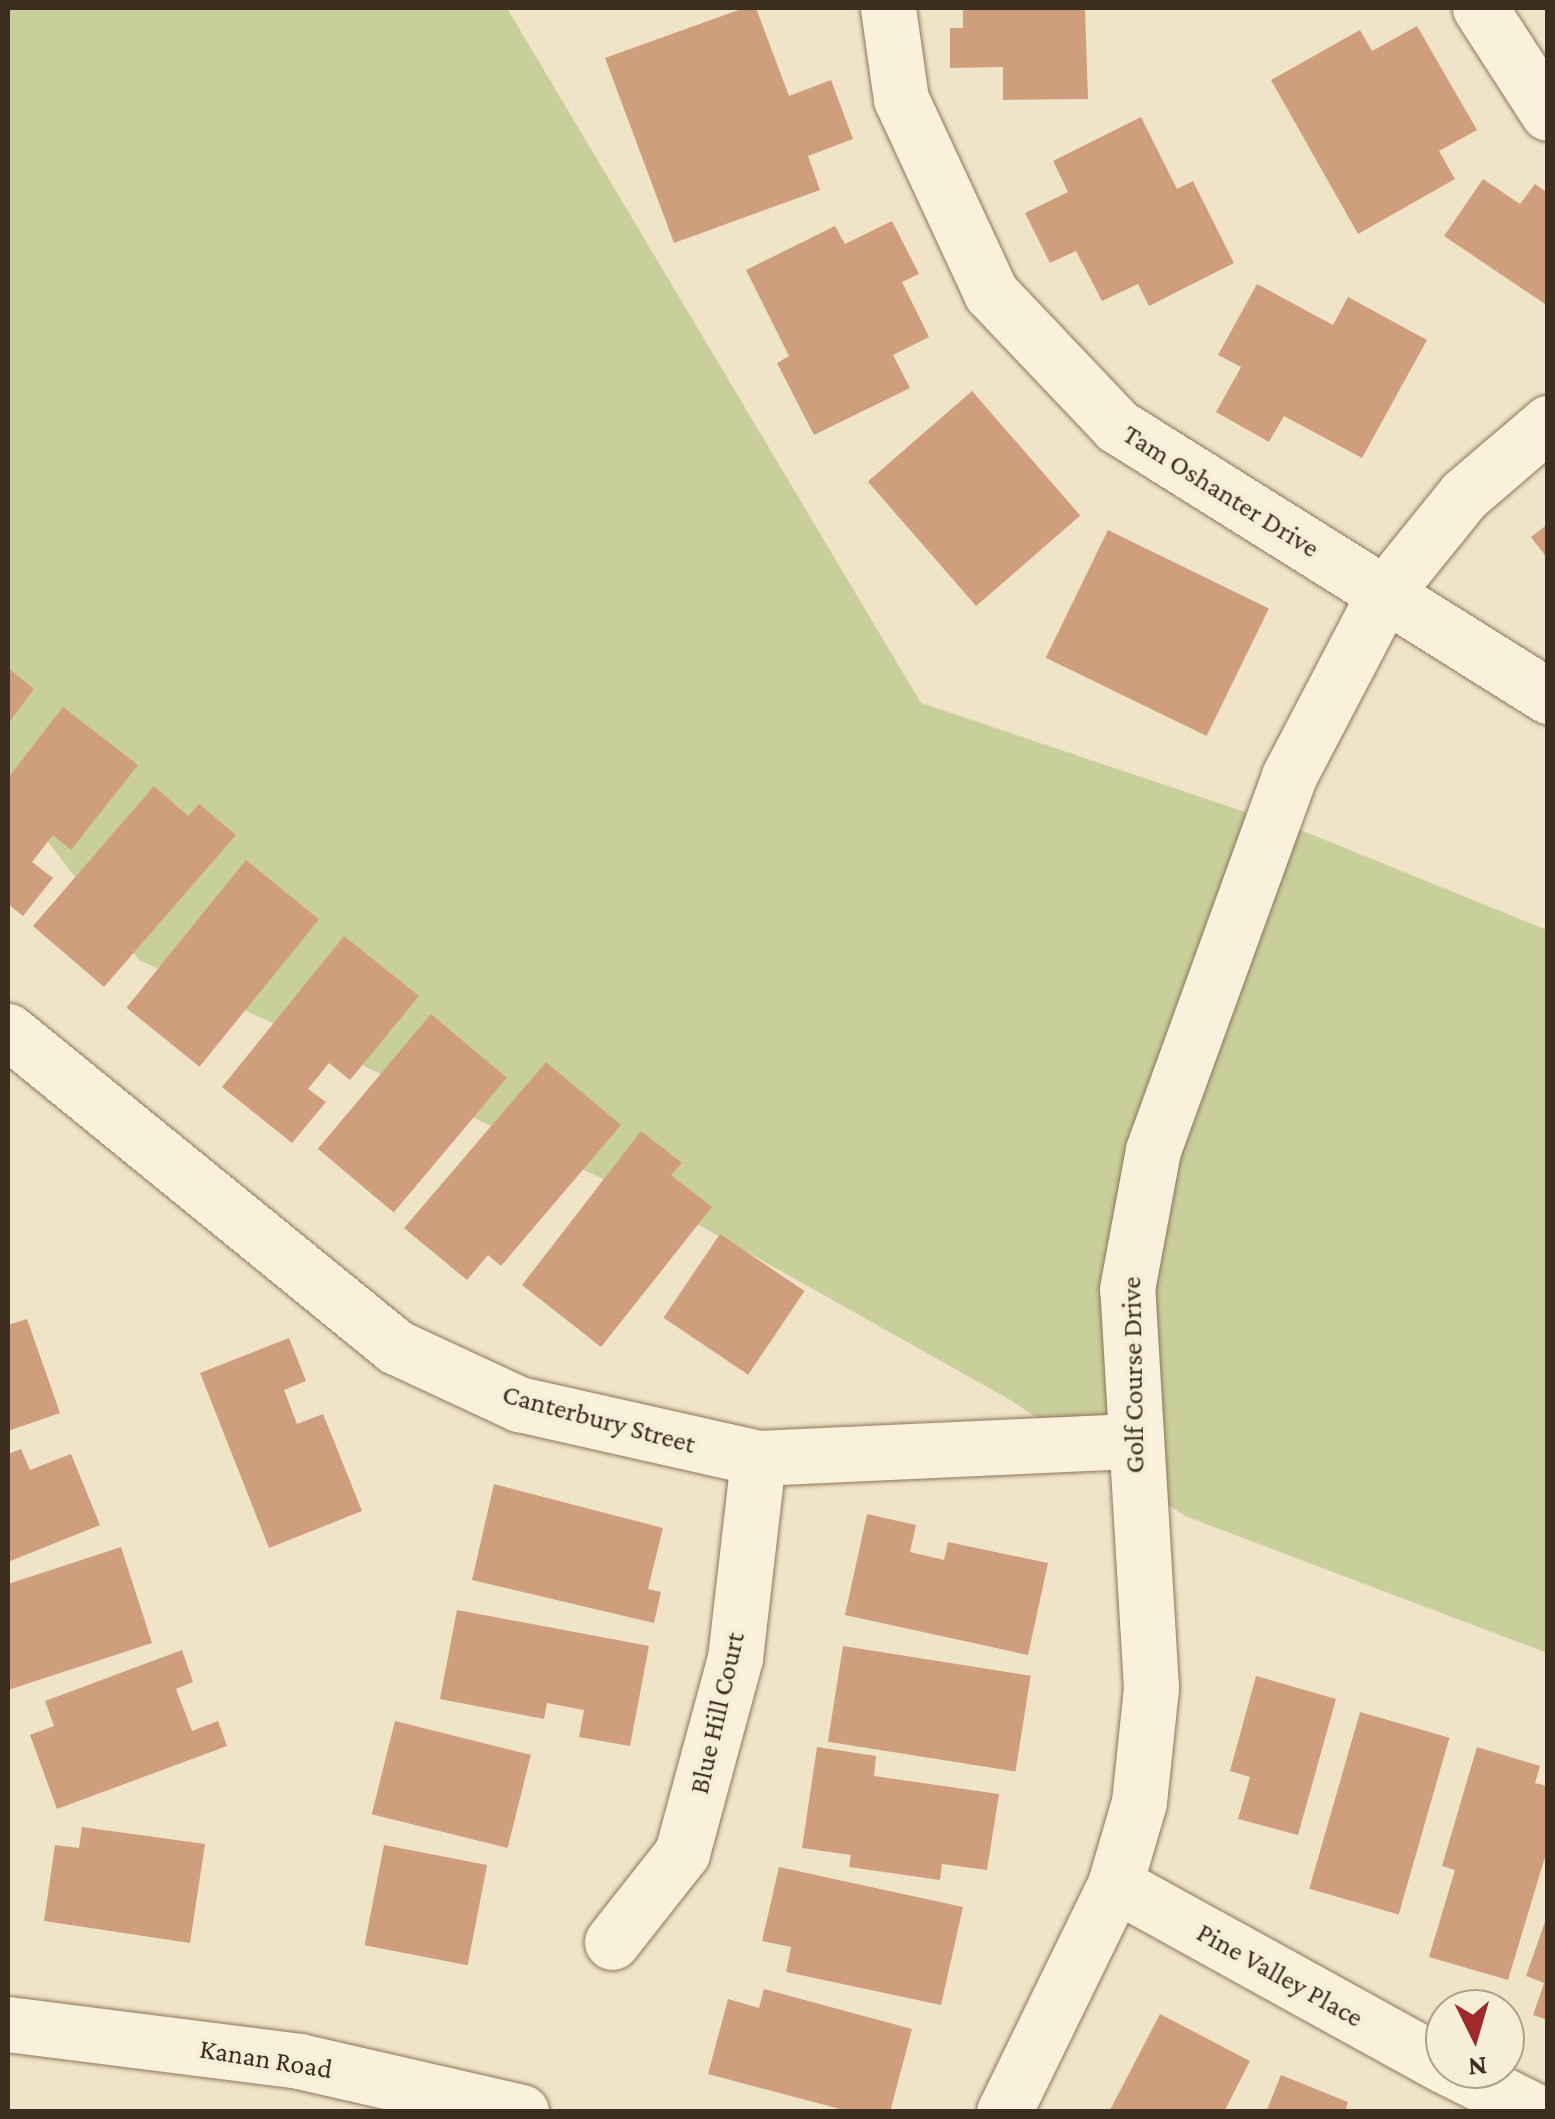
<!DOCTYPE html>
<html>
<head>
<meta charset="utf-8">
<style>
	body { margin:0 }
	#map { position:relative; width:1555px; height:2119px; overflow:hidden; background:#f0e4c8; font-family:"Crimson Pro",serif }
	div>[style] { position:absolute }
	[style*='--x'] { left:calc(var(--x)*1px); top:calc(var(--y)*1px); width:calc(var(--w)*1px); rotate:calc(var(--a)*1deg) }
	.green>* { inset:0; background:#c9cf9b }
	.building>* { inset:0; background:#cf9f7d; transform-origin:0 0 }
	.roads { filter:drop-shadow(0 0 2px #8d765c) drop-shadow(0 0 2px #8d765c) }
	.minor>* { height:55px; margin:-27.5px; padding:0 27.5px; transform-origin:27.5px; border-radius:27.5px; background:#faf1dc }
	.secondary>* { height:55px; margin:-27.5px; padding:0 27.5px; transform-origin:27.5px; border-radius:27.5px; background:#faf1dc }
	span { translate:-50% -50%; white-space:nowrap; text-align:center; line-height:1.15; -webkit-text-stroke:8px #f7eed8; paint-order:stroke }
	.street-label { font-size:28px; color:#3d2e20 }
	.frame { position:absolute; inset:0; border:10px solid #3d2e20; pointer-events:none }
	.north { position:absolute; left:1425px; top:1989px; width:100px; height:100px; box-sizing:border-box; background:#f7eed8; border:2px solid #ada18e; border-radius:50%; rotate:175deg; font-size:28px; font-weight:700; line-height:40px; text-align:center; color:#3d2e20 }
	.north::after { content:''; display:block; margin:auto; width:35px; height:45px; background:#9e2a2b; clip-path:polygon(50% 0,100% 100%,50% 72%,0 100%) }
</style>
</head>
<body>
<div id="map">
	<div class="green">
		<i style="clip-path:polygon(8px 8px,507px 8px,921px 703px,1308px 833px,1547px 930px,1547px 1653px,1185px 1516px,1012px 1401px,692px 1221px,139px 960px,8px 790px)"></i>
	</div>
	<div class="building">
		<i style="clip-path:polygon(744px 8px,756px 8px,789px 96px,831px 80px,853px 139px,808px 156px,820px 190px,674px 243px,605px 58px)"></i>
		<i style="clip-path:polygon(963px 8px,1085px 8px,1088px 99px,1003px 100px,1003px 67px,950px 68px,950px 28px,963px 28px)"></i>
		<i style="clip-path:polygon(1417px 26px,1477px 130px,1439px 151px,1455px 179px,1358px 234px,1271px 80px,1360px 30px,1372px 51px)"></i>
		<i style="clip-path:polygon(1141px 117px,1177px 189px,1193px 181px,1234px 263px,1149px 306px,1138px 284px,1102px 301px,1076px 251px,1050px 263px,1025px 213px,1068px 192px,1053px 161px)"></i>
		<i style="clip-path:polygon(1483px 179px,1520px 204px,1535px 184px,1548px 193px,1548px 306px,1444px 236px)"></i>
		<i style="clip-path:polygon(892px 221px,919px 274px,902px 282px,929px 337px,893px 355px,910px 388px,814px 435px,777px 363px,789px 356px,746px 270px,835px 226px,845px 244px)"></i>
		<i style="clip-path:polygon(1257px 284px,1333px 325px,1348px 297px,1427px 340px,1362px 458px,1284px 416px,1269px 442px,1216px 412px,1241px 367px,1218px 355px)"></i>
		<i style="left:972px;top:391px;width:165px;height:138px;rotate:49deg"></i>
		<i style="clip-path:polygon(1548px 524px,1548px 559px,1531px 537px)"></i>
		<i style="left:1108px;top:530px;width:179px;height:142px;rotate:26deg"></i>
		<i style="clip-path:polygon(8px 668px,34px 689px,8px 724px)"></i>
		<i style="clip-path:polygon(63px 707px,138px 765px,71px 850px,53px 835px,32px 862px,53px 878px,23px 916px,8px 904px,8px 778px)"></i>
		<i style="clip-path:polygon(154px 786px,188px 816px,199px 804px,236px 835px,104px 987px,33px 926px)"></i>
		<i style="left:246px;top:860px;width:94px;height:190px;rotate:39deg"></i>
		<i style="clip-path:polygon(344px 936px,419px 996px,350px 1080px,329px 1063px,308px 1089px,326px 1102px,292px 1143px,222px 1087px)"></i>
		<i style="left:431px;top:1014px;width:99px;height:176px;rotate:40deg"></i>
		<i style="clip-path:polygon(546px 1062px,621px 1125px,501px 1266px,488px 1255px,467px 1280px,404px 1228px)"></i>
		<i style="clip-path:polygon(641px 1131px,682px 1163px,671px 1175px,712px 1207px,601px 1347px,522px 1285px)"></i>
		<i style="left:720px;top:1234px;width:102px;height:101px;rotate:34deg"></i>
		<i style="clip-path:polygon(27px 1319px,60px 1413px,8px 1431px,8px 1325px)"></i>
		<i style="clip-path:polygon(289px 1338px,306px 1381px,284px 1390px,297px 1424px,323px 1414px,362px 1511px,269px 1548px,200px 1373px)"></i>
		<i style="clip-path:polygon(21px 1449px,30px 1470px,71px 1454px,100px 1525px,8px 1562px,8px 1454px)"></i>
		<i style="clip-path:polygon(494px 1484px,663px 1528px,648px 1589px,661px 1592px,654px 1623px,472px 1580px)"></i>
		<i style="clip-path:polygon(867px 1514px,916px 1525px,910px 1552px,944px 1560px,948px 1542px,1048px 1563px,1028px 1655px,845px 1615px)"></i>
		<i style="clip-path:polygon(121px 1547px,152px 1643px,8px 1690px,8px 1584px)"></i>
		<i style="clip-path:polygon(457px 1610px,649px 1646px,630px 1746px,579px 1737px,584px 1710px,547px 1703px,544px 1719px,440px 1699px)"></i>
		<i style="left:843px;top:1646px;width:190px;height:97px;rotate:9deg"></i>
		<i style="clip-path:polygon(182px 1650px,193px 1682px,176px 1689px,192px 1731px,218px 1721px,227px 1746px,57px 1809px,30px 1735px,54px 1726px,45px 1701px)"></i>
		<i style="clip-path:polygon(1256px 1676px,1336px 1699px,1298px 1835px,1238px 1819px,1250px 1777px,1230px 1771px)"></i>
		<i style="left:1360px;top:1712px;width:93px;height:184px;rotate:16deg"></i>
		<i style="left:395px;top:1721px;width:140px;height:96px;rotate:14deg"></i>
		<i style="clip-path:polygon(817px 1747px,876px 1756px,874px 1776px,999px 1794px,987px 1870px,942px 1864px,940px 1880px,849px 1867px,851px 1855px,802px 1848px)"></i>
		<i style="clip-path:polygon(1477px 1747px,1540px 1766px,1535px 1783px,1548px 1786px,1548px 1847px,1508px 1980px,1429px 1957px,1455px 1870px,1442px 1866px)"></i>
		<i style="clip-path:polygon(82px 1827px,205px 1844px,190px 1943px,44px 1921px,55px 1845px,79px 1848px)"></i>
		<i style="left:384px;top:1845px;width:105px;height:102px;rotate:11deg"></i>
		<i style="clip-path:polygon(779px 1867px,963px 1907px,941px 2005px,786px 1972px,791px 1947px,762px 1941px)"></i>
		<i style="clip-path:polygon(1547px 1916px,1548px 1916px,1548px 2020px,1533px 2015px,1544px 1983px,1526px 1976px)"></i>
		<i style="clip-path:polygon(764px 1989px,912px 2029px,890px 2112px,851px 2112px,708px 2074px,728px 1999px,759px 2008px)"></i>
		<i style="clip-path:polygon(1160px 2014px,1250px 2061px,1224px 2112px,1109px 2112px)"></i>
		<i style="clip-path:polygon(1281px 2075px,1348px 2102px,1345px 2112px,1266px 2112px)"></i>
	</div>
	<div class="roads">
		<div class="minor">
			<i style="--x:888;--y:8;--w:92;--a:81.9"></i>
			<i style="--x:901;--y:99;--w:214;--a:65.1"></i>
			<i style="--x:991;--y:293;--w:183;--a:46.5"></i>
			<i style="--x:1117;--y:426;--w:509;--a:32.07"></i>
			<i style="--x:1480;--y:8;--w:125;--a:57.1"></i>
			<i style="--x:8;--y:1031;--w:500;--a:39.16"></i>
			<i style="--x:396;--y:1347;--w:136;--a:24.9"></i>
			<i style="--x:519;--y:1404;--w:245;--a:12.7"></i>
			<i style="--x:758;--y:1458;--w:373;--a:-2.6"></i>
			<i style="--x:1115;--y:1884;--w:377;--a:28.9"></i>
			<i style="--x:612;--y:1942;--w:113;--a:-51.8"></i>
			<i style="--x:682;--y:1853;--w:202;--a:-74.8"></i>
			<i style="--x:735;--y:1658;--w:201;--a:-83.4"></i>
			<i style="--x:1451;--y:2069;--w:96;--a:26.6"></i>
			<i style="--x:1004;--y:2112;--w:254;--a:-64"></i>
			<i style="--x:1115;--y:1884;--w:85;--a:-73.7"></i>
			<i style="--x:1139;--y:1802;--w:115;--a:-84"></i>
			<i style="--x:1151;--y:1688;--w:400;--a:-93.4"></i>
			<i style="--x:1127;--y:1289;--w:141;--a:-79.4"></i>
			<i style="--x:1153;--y:1150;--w:398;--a:-70"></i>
			<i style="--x:1289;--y:776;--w:205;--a:-62.4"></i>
			<i style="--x:1384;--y:594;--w:127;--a:-51.1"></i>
			<i style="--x:1464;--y:495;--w:111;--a:-40.6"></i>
		</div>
		<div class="secondary">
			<i style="--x:8;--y:2024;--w:293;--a:7.2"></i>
			<i style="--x:299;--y:2061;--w:228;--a:12.9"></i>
		</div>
	</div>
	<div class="street-label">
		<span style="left:1221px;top:491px;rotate:32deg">Tam Oshanter Drive</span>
		<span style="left:1133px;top:1375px;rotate:-91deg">Golf Course Drive</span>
		<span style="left:599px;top:1419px;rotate:15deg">Canterbury Street</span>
		<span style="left:717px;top:1713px;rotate:-77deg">Blue Hill Court</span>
		<span style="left:1280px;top:1975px;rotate:29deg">Pine Valley Place</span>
		<span style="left:266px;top:2059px;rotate:9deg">Kanan Road</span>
	</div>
	<div class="frame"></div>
	<div class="north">N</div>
</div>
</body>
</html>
